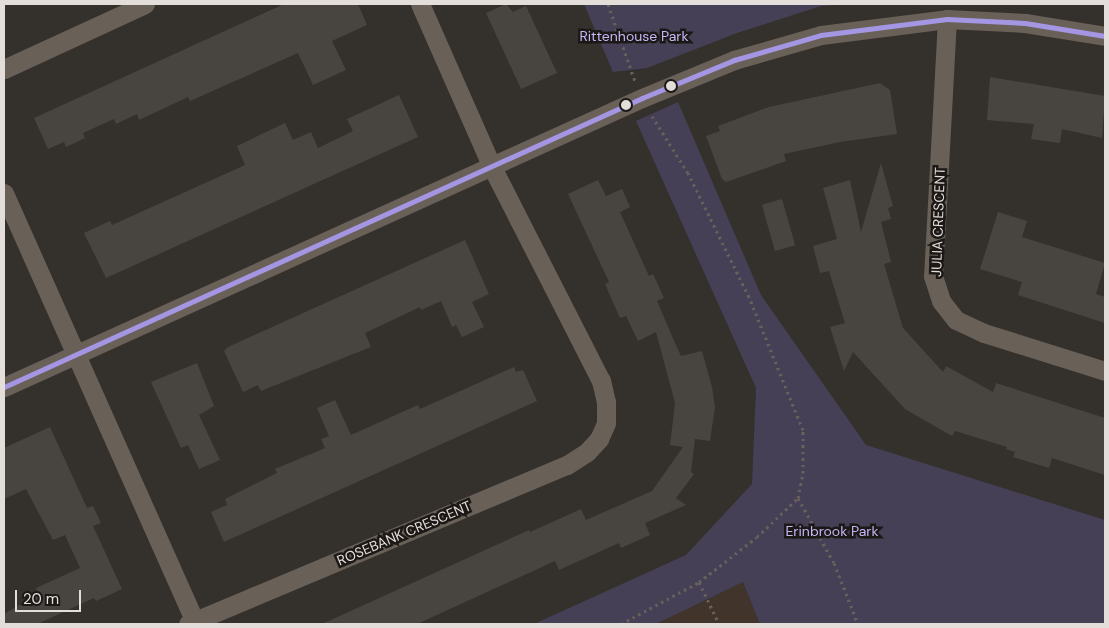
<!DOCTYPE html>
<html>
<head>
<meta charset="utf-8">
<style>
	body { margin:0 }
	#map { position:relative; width:1109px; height:628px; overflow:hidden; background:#34302c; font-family:"DM Sans",sans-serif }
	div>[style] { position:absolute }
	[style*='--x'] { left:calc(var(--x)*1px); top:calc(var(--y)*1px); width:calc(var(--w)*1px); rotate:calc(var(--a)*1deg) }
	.built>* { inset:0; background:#41342b }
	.green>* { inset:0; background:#454056 }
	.building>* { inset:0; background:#484541; transform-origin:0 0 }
	.path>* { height:3px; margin-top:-1.5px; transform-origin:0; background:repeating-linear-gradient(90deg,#68605b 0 2.5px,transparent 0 6.5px) }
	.minor>* { height:19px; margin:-9.5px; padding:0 9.5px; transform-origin:9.5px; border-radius:9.5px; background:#696058 }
	.bus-1>* { height:5px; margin:-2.5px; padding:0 2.5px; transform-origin:2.5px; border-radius:2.5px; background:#a496e3 }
	.dots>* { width:14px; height:14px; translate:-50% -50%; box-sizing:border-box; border:2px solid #1c1816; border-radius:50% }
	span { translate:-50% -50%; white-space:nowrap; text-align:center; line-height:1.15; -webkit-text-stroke:5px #1c1816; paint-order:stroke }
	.park-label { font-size:14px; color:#c4b6f7 }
	.street-label { font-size:14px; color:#e4deda }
	.frame { position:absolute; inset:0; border:5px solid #e4deda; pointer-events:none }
	.scale { position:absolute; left:15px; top:590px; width:66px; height:22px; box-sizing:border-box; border:2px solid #e4deda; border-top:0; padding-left:6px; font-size:15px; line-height:18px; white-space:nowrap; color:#e4deda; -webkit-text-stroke:4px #1c1816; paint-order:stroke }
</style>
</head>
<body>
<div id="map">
	<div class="built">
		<i style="clip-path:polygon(743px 582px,760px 624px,656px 624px)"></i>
	</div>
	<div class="green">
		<i style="clip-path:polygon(584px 4px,848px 4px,821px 6px,737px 33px,647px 68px,613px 72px)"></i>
		<i style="clip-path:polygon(678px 102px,761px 295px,866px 445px,1105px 520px,1105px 624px,760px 624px,743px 582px,656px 624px,534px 624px,686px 555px,752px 484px,756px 388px,636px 121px)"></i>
	</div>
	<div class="building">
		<i style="clip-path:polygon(284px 4px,358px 4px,367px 25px,332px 41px,346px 70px,313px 85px,298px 53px,190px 101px,188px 97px,139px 120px,137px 114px,116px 124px,114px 119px,83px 133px,85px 138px,66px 147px,64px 142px,48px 149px,34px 118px)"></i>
		<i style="clip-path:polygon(506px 4px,513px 12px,526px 6px,557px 73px,521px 89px,486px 13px)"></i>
		<i style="clip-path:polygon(990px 77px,1105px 96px,1102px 138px,1062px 129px,1060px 143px,1031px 139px,1034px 124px,987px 120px)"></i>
		<i style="clip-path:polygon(880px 83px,890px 90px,897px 134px,840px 142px,784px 154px,786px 161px,726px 182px,722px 179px,706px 136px,720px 131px,718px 126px,769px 107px)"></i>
		<i style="clip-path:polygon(399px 95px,418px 137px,106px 278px,84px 233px,110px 221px,112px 225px,245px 165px,237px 146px,285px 123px,293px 140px,311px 132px,318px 148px,353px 131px,347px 119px)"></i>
		<i style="clip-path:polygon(881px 163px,893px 206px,888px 208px,891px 219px,881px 222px,891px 262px,884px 264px,903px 328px,943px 372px,946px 366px,993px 392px,996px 383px,1105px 418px,1105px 475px,1052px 458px,1049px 468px,1013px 457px,1015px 452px,1006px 449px,1007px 447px,955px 431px,952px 436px,905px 409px,853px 352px,844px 371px,830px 327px,845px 323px,829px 271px,820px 273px,813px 246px,837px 239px,823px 188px,850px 180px,861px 232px)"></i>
		<i style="clip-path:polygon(598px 180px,606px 196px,622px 189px,630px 207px,620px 212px,649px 276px,653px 274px,664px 298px,657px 301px,668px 327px,681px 356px,702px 351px,712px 387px,715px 407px,710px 441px,695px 439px,691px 472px,694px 474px,676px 498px,686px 505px,645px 523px,650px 535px,621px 548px,619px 543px,559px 570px,555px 561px,417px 624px,322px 624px,529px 530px,530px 532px,581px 509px,586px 520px,652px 491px,683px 447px,670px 445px,675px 403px,656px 332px,638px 341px,626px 316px,620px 318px,605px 284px,609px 282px,568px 194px)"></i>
		<i style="left:782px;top:199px;width:48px;height:21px;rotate:74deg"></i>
		<i style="clip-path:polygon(998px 212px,1027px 221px,1022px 237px,1105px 263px,1096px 294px,1105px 297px,1105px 323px,1018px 295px,1022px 282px,980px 269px)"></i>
		<i style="clip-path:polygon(465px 240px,489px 294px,472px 302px,484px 327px,462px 337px,456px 325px,452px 327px,441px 301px,421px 310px,420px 307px,365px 333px,371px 347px,261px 391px,258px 385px,243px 392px,224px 351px,228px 347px)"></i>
		<i style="clip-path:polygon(197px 363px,214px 406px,199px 415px,220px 460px,199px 469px,188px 445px,181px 448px,151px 382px)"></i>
		<i style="clip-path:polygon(514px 367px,516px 372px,523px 370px,537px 401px,224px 542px,211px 512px,227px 505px,225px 499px,277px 473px,275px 469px,325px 448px,321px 439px,329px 436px,317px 408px,335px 400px,351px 435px,418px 405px,420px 409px)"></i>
		<i style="clip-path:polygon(50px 427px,87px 508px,93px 506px,101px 523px,93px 526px,122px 589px,96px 601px,94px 598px,37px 624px,4px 624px,4px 614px,38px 594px,36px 588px,80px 568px,65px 535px,53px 540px,26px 489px,4px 499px,4px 448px)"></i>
	</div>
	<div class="path">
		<i style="--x:608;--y:4;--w:82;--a:70.7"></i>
		<i style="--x:798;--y:498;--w:74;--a:61"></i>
		<i style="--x:834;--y:563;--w:66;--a:68.5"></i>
		<i style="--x:699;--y:582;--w:47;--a:64.5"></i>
		<i style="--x:621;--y:624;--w:89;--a:-28.3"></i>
		<i style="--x:699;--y:582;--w:73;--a:-37.8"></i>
		<i style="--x:757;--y:537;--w:57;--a:-43.6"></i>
		<i style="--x:798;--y:498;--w:25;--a:-79"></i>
		<i style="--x:803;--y:473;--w:43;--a:-90"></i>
		<i style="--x:803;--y:430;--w:144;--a:-112.1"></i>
		<i style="--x:749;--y:297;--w:138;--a:-116.2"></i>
		<i style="--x:688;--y:173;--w:67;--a:-122.3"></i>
	</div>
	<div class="minor">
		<i style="--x:947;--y:19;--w:257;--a:93.1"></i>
		<i style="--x:933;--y:276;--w:26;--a:72"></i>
		<i style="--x:941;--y:301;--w:24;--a:52"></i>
		<i style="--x:956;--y:320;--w:31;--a:25"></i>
		<i style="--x:984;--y:333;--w:127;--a:17.4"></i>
		<i style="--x:4;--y:69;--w:155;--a:-24.7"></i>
		<i style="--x:4;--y:193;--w:469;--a:66"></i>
		<i style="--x:4;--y:387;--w:700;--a:-24.37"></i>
		<i style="--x:642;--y:98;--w:100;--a:-22.4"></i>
		<i style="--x:734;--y:60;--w:91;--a:-16"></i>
		<i style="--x:821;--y:35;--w:127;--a:-7.2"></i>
		<i style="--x:947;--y:19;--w:78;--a:2.9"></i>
		<i style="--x:1025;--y:23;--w:81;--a:9.2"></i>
		<i style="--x:188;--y:624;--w:411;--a:-22.8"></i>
		<i style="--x:567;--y:465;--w:24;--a:-33"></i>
		<i style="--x:587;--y:452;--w:18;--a:-47"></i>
		<i style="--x:599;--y:439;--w:17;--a:-66"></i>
		<i style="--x:606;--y:423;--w:21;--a:-90"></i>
		<i style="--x:606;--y:402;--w:22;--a:-103"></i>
		<i style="--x:601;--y:381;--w:240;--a:-117"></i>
		<i style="--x:492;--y:167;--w:178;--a:-113.8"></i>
	</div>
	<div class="bus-1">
		<i style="--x:4;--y:387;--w:700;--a:-24.37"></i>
		<i style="--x:642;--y:98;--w:100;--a:-22.4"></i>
		<i style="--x:734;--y:60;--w:91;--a:-16"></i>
		<i style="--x:821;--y:35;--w:127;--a:-7.2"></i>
		<i style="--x:947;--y:19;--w:78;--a:2.9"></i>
		<i style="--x:1025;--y:23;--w:81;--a:9.2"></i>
	</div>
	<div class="dots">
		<i style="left:671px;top:86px;background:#e4deda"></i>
		<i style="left:626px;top:105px;background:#e4deda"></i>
	</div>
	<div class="park-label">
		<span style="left:634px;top:36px">Rittenhouse Park</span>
		<span style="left:832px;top:531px">Erinbrook Park</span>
	</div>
	<div class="street-label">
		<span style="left:938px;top:222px;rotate:-88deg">JULIA CRESCENT</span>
		<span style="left:404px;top:533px;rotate:-23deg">ROSEBANK CRESCENT</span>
	</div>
	<div class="frame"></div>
	<div class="scale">20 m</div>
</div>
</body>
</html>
